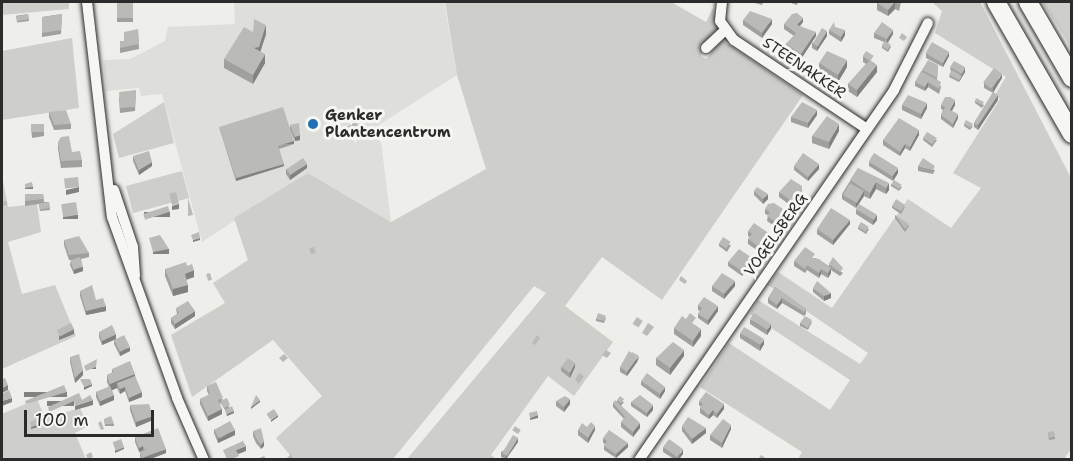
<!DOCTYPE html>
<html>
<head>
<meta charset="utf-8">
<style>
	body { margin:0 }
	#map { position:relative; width:1073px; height:461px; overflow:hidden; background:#eeeeea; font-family:"Shantell Sans",sans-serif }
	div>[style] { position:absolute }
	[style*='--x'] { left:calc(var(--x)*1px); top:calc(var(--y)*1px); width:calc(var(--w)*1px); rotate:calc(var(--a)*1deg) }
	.built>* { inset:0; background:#dededb }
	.green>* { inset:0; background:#cececa; transform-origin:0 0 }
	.roads { filter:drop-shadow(0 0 2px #2b2b2b) drop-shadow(0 0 2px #2b2b2b) }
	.street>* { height:10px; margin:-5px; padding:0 5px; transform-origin:5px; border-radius:5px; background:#f6f6f2 }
	.highway>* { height:18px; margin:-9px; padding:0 9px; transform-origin:9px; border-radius:9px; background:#f6f6f2 }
	.wall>* { inset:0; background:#a0a09d; transform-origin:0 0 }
	.shaded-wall>* { inset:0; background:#828280; transform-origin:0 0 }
	.building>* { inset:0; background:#babab7; transform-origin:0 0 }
	.dots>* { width:16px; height:16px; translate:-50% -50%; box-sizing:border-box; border:3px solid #f6f6f2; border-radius:50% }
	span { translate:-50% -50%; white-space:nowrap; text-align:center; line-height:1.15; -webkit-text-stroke:6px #f6f6f2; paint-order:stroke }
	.street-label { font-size:15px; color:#2b2b2b }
	.poi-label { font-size:15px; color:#2b2b2b; font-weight:700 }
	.left { translate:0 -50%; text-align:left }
	.frame { position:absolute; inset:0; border:3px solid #2b2b2b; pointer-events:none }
	.scale { position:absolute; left:24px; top:410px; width:130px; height:27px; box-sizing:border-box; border:3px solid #2b2b2b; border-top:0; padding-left:8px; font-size:18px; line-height:21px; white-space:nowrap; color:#2b2b2b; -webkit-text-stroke:4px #f6f6f2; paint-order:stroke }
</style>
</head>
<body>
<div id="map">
	<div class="built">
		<i style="clip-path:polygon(234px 2px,444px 2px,457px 75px,379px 125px,391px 222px,308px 173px,202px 242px,162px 94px,141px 96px,139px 88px,106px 91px,103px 60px,130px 59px,165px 41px,168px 27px,235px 24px)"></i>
	</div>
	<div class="green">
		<i style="clip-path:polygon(2px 2px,69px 2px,69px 9px,2px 15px)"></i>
		<i style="clip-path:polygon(445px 2px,671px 2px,706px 22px,713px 8px,718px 28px,705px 43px,701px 56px,706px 59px,722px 40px,803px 95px,662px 300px,602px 257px,565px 306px,613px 342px,574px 396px,548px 376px,491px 455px,496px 459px,407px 459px,546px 293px,534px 286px,393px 459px,293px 459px,276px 438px,322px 396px,273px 340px,192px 397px,171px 335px,225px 303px,213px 283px,248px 260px,234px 218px,308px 173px,391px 222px,486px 169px,457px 75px)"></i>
		<i style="clip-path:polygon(932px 2px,980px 2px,1071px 178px,1072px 448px,1064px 459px,798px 459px,802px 452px,700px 387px,729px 343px,830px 410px,850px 380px,750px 314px,758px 300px,860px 364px,868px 353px,768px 285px,778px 272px,832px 308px,908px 199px,951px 228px,981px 188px,953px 173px,1000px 99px,995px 95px,1006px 77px,935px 33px,942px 11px)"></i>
		<i style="clip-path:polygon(1042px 2px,1071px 2px,1071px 50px,1066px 39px)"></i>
		<i style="clip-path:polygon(72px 38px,79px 108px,2px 120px,2px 51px)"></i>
		<i style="clip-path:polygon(164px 102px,174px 143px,119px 158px,113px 134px)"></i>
		<i style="left:182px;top:171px;width:28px;height:58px;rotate:75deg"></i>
		<i style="clip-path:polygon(2px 176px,8px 207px,37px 204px,41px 232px,8px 242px,22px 294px,55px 285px,76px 336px,2px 369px)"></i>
		<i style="clip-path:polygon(37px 399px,45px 418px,80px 408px,88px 426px,75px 433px,86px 459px,2px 460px,2px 414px)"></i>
	</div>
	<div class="roads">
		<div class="street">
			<i style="--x:87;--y:2;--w:216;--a:83.4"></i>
			<i style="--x:112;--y:217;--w:192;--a:70.2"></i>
			<i style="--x:177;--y:398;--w:68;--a:66.5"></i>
			<i style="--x:722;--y:2;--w:19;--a:96"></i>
			<i style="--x:720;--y:21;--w:24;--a:54"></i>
			<i style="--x:734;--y:40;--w:160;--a:33.8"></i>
			<i style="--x:706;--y:48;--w:25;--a:-43"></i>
			<i style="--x:114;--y:190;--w:60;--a:71.6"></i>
			<i style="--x:133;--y:247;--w:29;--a:86"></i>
			<i style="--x:639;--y:460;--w:449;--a:-55.4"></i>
			<i style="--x:894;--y:90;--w:75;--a:-63.1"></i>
		</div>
		<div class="highway">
			<i style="--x:996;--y:2;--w:152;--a:60.1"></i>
			<i style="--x:1028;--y:2;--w:88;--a:59.9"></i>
		</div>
	</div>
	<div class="wall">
		<i style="left:117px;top:2px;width:16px;height:20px"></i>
		<i style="clip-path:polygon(751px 2px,763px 2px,762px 5px)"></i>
		<i style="clip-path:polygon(788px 2px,798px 2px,797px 5px)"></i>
		<i style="clip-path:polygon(901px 2px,899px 11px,895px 9px,888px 16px,877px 10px,877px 3px)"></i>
		<i style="left:28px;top:14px;width:7px;height:12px;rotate:82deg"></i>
		<i style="clip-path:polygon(62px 14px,61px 34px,42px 37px,42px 17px)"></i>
		<i style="clip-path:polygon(743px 20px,772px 24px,762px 38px,743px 25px)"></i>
		<i style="clip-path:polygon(803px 22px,800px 26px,816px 36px,801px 59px,786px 48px,786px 44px,794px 36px,784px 29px,784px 24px)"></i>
		<i style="clip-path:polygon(835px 27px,845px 35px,841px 42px,829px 34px,829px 30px)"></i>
		<i style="clip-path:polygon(138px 29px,139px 49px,120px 53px,120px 41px,124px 41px)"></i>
		<i style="clip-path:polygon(253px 32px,266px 34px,260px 52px,265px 63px,253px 84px,224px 68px,224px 59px)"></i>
		<i style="clip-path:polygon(874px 33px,893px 34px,888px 43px,891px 47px,888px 52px,882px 48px,882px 46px,884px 42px,874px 38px)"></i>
		<i style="clip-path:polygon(827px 36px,817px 51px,812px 48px,812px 43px)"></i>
		<i style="clip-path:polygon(926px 53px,949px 56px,943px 67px,926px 58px)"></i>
		<i style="clip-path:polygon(863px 56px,874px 63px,877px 72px,857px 97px,848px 91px,848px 84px,866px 64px,863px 62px)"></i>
		<i style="clip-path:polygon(819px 63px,847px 67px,838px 82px,819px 70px)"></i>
		<i style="clip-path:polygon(938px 65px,937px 80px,941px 87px,939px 94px,928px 87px,925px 91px,915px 86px,915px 82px,922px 72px,922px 70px)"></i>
		<i style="clip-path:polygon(950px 67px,965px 72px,959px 82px,949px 77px,951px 72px)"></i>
		<i style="clip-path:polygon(1002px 78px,993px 92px,998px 100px,978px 130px,974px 127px,974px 123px,993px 93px,984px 88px,984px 83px)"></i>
		<i style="clip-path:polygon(136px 90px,135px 111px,120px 113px,119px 97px)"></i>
		<i style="clip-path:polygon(975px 101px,984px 105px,982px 108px,975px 103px)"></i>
		<i style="clip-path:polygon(902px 105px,927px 108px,921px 119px,902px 110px)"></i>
		<i style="clip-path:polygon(941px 105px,955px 105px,952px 111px,958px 118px,953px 128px,941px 119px,941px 115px,943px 110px,941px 109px)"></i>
		<i style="clip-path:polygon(49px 112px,71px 124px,71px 129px,54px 130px,49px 117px)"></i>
		<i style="clip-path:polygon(817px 115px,808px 128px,791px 122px,791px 117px)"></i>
		<i style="clip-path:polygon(44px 124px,44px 136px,32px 138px,31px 126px)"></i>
		<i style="clip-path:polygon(964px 124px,973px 126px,970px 130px,964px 126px)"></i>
		<i style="clip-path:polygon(290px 125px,300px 140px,295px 141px,290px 130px)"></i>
		<i style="clip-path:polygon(219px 127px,294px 144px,279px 149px,284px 166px,236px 181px)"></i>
		<i style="clip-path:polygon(839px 131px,829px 149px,812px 143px,812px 136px)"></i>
		<i style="clip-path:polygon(919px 135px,910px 151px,905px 148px,900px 156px,883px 145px,883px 140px)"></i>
		<i style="clip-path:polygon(923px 138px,937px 140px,932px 147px,923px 140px)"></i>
		<i style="clip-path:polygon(58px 142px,82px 160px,82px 167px,61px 168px,58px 149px)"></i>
		<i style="clip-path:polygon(133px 156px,152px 166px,139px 175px,133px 161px)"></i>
		<i style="clip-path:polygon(869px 162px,898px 173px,893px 181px,869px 166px)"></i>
		<i style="clip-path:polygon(794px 166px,819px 169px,808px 181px,794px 170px)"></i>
		<i style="clip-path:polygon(918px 166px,935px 170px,933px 174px,918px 171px)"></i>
		<i style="clip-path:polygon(307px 168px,290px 180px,286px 174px,286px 169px)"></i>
		<i style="clip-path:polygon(858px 168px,889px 190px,886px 194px,876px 189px,870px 199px,864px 196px,856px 208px,842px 199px,842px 194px)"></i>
		<i style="clip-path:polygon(891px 184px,902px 187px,899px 191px,891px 186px)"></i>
		<i style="clip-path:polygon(754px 191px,768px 199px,763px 204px,754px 195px)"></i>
		<i style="clip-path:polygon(779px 192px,802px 197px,794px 208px,779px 197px)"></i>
		<i style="clip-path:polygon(25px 194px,43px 194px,44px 202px,49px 202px,50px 210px,40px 211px,39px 204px,25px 206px)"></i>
		<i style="clip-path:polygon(892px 206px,905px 207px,901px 214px,892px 208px)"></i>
		<i style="clip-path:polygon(765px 209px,786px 215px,777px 228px,767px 221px,768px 215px,765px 214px)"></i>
		<i style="clip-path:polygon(856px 209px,877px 220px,873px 225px,856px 214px)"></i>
		<i style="clip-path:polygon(895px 215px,909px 226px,905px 232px,895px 218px)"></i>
		<i style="clip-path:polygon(850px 224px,833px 245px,817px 234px,817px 229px)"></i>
		<i style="clip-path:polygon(858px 227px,869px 229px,866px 234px,858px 229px)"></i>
		<i style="clip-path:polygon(748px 231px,770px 239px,758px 251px,748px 244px,748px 239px,750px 237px,748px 236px)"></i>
		<i style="clip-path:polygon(64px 240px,89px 253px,89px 257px,81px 259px,83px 271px,74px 274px,70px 265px,71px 260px,69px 260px,64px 245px)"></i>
		<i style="clip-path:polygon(719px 244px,731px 245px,727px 252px,719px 246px)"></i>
		<i style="clip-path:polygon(815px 258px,829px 266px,829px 264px,843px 273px,840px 276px,831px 270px,831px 273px,828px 278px,821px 274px,819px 278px,807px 270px,805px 273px,794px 266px,794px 261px)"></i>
		<i style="clip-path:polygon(728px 262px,751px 262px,742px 276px,728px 266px)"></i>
		<i style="clip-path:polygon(187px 266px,194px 277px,186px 280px,188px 292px,173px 296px,165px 276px,165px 269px)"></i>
		<i style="clip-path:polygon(712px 286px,735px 286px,724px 299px,712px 291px)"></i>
		<i style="clip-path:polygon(775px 287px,806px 309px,806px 314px,804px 316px,782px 303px,777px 309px,768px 303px,768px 298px)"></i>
		<i style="clip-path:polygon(813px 288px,831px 298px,824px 301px,813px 292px)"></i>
		<i style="clip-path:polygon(80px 291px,96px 300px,106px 311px,86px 315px,80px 296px)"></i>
		<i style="clip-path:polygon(698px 305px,718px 311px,708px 325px,698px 318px,698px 314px,700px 311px,698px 310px)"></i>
		<i style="clip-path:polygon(176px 308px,195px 316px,175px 329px,171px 323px,171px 318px,177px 314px)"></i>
		<i style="clip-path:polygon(606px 318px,604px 323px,596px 321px,596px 319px)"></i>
		<i style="clip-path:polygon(750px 319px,771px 329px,767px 335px,750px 324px)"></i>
		<i style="clip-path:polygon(812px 322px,808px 330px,800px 326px,800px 323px)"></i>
		<i style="clip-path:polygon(695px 325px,701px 336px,693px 347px,674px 334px,674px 328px,696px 325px)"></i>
		<i style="clip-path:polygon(99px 332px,116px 339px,130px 351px,120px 356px,114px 344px,114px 340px,102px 345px,99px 337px)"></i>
		<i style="clip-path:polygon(740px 333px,764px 344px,760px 351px,740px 338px)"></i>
		<i style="clip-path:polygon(684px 356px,670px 375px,656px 365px,656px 358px)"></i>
		<i style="clip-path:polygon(70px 357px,83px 375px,75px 383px,70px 362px)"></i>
		<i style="clip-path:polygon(639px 358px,637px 362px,627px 376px,620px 372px,620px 367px)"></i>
		<i style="clip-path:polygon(561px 367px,575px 367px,570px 378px,561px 371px)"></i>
		<i style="clip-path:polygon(112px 369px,135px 376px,142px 397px,129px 402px,125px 391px,120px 394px,117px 388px,112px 390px,114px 400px,100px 406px,96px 397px,96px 392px,109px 387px,107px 382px,107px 375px,112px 373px)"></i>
		<i style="clip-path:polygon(641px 381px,665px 391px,660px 399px,641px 385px)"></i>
		<i style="clip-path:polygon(207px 386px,223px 400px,234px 413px,227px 416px,225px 410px,221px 403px,220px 404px,222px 414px,208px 421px,200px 404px,200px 399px,209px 395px,207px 391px)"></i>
		<i style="clip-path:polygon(617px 400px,624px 402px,621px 406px,640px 428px,633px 437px,621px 427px,621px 422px,624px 419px,613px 407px,613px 403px,617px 401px)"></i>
		<i style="clip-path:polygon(556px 401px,570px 404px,564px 412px,556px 406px)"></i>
		<i style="clip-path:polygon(699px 401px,724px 409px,717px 418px,713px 415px,709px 419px,700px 413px,700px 408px,701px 407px,699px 405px)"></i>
		<i style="clip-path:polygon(631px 402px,653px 410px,647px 417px,631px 406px)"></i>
		<i style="clip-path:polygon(130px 405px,153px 420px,136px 427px,130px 410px)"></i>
		<i style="clip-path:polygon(104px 419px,114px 424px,114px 426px,105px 426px)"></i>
		<i style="clip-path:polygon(682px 426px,706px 433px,692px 444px,682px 431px)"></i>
		<i style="clip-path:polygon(587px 427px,595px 430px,588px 443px,578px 435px,578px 430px)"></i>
		<i style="clip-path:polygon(214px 429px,235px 435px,218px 443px,214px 433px)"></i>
		<i style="clip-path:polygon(731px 429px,722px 448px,710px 440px,710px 435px)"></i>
		<i style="clip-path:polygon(253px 431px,264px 446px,261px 449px,256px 443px,253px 436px)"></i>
		<i style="clip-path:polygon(1048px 432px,1055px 437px,1055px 439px,1049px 440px)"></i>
		<i style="clip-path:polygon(135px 437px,166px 453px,150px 459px,141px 459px,140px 456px,140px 452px,141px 451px,139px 452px,135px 442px)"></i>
		<i style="clip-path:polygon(603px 438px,628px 447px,616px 458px,604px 450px,604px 446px,605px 444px,603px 443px)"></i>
		<i style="clip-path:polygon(518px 442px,506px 459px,501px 457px,501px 452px)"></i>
		<i style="clip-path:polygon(663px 447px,683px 454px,679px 459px,674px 459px,663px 452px)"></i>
	</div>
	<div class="shaded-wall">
		<i style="clip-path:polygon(895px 2px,895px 9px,888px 16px,888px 10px)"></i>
		<i style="clip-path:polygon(803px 18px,803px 22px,797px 29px,797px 25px)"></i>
		<i style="clip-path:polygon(772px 19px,772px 24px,762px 38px,762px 33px)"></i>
		<i style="clip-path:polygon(266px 25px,266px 34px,259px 56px,254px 48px)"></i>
		<i style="clip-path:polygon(845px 30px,845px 35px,841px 42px,841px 37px)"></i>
		<i style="clip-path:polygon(893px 30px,893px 34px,887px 43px,887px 39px)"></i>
		<i style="clip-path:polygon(827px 31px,827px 36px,817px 51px,817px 46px)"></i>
		<i style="clip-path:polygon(816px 32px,816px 36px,801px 59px,801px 54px)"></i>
		<i style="clip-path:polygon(949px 52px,949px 56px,943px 67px,943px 63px)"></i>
		<i style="clip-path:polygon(265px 54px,265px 63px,253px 84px,253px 75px)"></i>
		<i style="clip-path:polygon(847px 60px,847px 67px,838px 82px,838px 75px)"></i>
		<i style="clip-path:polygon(877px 65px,877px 72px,857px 97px,857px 90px)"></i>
		<i style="clip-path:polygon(965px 67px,965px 72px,959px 82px,962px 74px)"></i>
		<i style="clip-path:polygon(1002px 74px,1002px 78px,993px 93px,993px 88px)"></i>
		<i style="clip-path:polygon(928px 82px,928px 87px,925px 91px,925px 87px)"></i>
		<i style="clip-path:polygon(998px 95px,998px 100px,978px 130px,978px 125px)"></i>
		<i style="clip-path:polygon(955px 100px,955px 105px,950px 114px,950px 110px)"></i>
		<i style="clip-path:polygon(927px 103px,927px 108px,921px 119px,921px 114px)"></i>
		<i style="clip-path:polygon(817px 110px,817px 115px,808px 128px,808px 123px)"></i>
		<i style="clip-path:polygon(958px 114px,958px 118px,953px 128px,953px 124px)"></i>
		<i style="clip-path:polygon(839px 124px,839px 131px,829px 149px,829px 142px)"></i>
		<i style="clip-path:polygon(359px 128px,359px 132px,344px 140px,344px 135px)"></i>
		<i style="clip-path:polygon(919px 130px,919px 135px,910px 151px,910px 147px)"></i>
		<i style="clip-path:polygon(300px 135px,300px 140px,295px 141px,295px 137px)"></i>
		<i style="left:294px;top:141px;width:3px;height:17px;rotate:90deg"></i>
		<i style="clip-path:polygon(905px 144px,905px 148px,900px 156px,900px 152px)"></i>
		<i style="clip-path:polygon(152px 162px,152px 166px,139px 175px,139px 170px)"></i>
		<i style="clip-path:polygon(284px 164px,284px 166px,236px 181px,236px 178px)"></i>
		<i style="clip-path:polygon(307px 164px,307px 168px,290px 180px,290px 175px)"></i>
		<i style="clip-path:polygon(819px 164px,819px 169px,808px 181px,808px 177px)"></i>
		<i style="clip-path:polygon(898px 168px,898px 173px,893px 181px,893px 176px)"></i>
		<i style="clip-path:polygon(876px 182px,876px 189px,870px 199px,870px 193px)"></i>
		<i style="clip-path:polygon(889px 183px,889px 190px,886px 194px,886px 188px)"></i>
		<i style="left:33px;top:187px;width:2px;height:8px;rotate:90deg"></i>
		<i style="clip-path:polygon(79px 187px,79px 192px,66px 195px,66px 190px)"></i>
		<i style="clip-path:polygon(864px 191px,864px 196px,856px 208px,856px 203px)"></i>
		<i style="clip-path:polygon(802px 192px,802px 197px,794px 208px,794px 203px)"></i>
		<i style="clip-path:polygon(768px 194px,768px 199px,763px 204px,763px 199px)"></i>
		<i style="clip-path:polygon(179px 204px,179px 209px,172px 210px,172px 206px)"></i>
		<i style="clip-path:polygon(786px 211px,786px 215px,777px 228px,777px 223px)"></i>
		<i style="left:170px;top:212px;width:5px;height:26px;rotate:90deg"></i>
		<i style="left:78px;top:215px;width:4px;height:15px;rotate:90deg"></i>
		<i style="clip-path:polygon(877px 215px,877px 220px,873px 225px,873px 220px)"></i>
		<i style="clip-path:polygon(850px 220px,850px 224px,833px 245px,833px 240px)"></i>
		<i style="clip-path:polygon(770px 234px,770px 239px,758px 251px,758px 246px)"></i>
		<i style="clip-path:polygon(200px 238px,200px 240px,193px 242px,193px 240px)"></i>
		<i style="left:169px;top:249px;width:5px;height:16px;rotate:90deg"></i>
		<i style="clip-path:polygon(751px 257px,751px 262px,742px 276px,742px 271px)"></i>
		<i style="clip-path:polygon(83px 267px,83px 271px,74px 274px,74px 270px)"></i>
		<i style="clip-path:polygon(831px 268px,831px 273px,828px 278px,828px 273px)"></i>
		<i style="clip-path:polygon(821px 269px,821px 274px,819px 278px,819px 273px)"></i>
		<i style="clip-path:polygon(194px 270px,194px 277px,185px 280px,185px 274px)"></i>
		<i style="clip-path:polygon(735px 281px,735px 286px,724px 299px,724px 294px)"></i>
		<i style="clip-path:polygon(188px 285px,188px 292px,173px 296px,173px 289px)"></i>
		<i style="clip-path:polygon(831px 293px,831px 298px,824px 301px,824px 296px)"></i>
		<i style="clip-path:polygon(782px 298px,782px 303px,777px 309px,777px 305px)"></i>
		<i style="clip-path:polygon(106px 306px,106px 311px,86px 315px,86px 311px)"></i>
		<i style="clip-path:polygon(718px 306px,718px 311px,708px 325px,708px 320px)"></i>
		<i style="clip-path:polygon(195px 311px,195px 316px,175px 329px,175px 324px)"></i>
		<i style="clip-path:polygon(771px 324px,771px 329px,767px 335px,767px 331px)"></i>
		<i style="clip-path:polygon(74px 329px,74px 334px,59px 340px,59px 335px)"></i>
		<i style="clip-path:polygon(701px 329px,701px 336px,693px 347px,693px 341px)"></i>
		<i style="clip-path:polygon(116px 334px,116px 339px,102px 345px,102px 341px)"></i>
		<i style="clip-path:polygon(764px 339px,764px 344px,760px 351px,760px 346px)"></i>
		<i style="clip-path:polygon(130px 347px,130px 351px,120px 356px,120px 352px)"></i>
		<i style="clip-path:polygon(684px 350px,684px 356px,670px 375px,670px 368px)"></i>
		<i style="clip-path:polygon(639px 356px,637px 362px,627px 376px,627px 372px)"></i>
		<i style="clip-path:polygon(575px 363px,575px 367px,570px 378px,570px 373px)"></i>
		<i style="left:96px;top:367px;width:2px;height:11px;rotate:90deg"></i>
		<i style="clip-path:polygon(83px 370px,83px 375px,75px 383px,75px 378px)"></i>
		<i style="clip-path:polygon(135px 374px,135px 380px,117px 383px,117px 388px,110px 391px,110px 384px)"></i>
		<i style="clip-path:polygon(92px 384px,92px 386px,84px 390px,84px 387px)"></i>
		<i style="clip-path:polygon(8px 385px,8px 390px,2px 393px,2px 388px)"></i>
		<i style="clip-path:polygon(125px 387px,125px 391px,120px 394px,120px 389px)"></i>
		<i style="clip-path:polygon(665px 387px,665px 391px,660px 399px,660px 394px)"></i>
		<i style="left:67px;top:392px;width:5px;height:43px;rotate:90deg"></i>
		<i style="clip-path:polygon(142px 392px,142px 397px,129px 402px,129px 398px)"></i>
		<i style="clip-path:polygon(114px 395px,114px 400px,100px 406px,100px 401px)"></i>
		<i style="clip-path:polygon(12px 398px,12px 402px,2px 406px,2px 401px)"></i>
		<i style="clip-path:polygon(570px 399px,570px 404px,564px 412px,564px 407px)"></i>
		<i style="clip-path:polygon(93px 400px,93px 405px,75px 410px,75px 406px)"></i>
		<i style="clip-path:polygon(260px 400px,260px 402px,251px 409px,251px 407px)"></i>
		<i style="left:74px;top:401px;width:5px;height:27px;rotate:90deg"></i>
		<i style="clip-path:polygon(724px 404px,724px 409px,717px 418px,717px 414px)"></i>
		<i style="clip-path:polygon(653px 405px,653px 410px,647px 417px,647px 413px)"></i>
		<i style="clip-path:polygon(222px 409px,222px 414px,208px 421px,208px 416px)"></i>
		<i style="clip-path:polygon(713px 410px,713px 415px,709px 419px,709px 415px)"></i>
		<i style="clip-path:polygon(234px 411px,234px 413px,227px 416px,227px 414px)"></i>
		<i style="clip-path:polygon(278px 415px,278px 417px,271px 422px,271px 420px)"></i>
		<i style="clip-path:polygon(538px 415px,538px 418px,530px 420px,530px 418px)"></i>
		<i style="clip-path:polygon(153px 416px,153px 420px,136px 427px,136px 422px)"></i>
		<i style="clip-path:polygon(42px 423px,42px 426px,31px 429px,31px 427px)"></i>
		<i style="clip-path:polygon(640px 423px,640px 428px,633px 437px,633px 432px)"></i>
		<i style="clip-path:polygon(731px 425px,731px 429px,722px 448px,722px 443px)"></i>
		<i style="clip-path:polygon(595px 426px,595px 430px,588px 443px,588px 438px)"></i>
		<i style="clip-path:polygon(706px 428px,706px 433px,692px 444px,692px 439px)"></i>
		<i style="clip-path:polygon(235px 430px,235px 435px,218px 443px,218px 438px)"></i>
		<i style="clip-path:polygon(518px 438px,518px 442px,506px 459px,506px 455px)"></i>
		<i style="clip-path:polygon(264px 441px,264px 446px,261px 449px,261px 445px)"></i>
		<i style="clip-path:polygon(628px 443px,628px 447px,616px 458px,616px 454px)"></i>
		<i style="clip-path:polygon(143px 446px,143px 450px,139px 452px,139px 448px)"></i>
		<i style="clip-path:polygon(246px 446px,246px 451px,236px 455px,236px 450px)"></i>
		<i style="clip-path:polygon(124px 447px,124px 449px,115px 453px,115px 450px)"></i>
		<i style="clip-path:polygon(166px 449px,166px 453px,150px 459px,142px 459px,142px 458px)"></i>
		<i style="clip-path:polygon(683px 449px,683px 454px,679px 459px,678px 459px,678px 458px)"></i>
	</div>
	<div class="building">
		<i style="left:117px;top:2px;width:16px;height:16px"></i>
		<i style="clip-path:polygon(877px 2px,899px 2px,899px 4px,895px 2px,888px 10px,877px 3px)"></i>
		<i style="clip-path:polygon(750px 11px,772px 19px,762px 33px,743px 20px)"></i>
		<i style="clip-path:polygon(797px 13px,803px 18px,797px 25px,816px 32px,801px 54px,786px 44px,796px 33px,784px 24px,792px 14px)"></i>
		<i style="left:28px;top:14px;width:5px;height:12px;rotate:79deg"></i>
		<i style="clip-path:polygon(62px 14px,61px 30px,42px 33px,42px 17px)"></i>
		<i style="clip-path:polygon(254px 19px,266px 25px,259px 47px,254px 48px,265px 54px,253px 75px,224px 59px,244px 27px,253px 32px)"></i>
		<i style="clip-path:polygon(834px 22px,835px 27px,845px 30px,841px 37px,829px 30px)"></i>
		<i style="clip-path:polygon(882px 22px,893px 30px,887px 39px,874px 33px)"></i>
		<i style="left:822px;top:28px;width:6px;height:18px;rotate:31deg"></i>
		<i style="clip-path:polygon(138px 29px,139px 44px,120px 48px,120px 41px,124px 41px,124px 32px)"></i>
		<i style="clip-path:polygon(902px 33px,907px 37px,904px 41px,899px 38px)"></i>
		<i style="left:885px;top:41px;width:7px;height:6px;rotate:34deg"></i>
		<i style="left:932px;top:42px;width:20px;height:13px;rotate:30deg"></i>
		<i style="clip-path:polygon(827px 51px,847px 60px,838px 75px,819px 63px)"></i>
		<i style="left:866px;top:51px;width:9px;height:6px;rotate:32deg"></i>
		<i style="clip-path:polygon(870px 60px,877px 65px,857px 90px,848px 84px)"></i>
		<i style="clip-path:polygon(928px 60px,938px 65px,937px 78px,922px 70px)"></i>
		<i style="clip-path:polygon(954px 61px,965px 67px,962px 74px,950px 67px)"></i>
		<i style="left:994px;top:68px;width:10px;height:18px;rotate:37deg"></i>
		<i style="clip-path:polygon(952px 70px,962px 76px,959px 80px,949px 75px)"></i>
		<i style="clip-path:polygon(921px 71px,941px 82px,939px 89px,928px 82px,925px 87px,915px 82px)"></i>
		<i style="clip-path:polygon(136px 90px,135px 107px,120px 108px,119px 92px)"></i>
		<i style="clip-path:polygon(993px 92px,998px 95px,978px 125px,974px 123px)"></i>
		<i style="clip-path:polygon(908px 95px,927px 103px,921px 114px,902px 105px)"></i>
		<i style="clip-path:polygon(945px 97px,950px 97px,955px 100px,950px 110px,958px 114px,953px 124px,941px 115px,945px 107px,941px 105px)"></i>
		<i style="clip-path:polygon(976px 98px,984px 102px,982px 105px,975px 101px)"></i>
		<i style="clip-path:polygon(802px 102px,817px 110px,808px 123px,791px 117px)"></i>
		<i style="clip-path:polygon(283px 107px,294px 141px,278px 146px,284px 164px,236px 178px,219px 127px)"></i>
		<i style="clip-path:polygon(66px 110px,71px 124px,54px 125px,49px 112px)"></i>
		<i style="clip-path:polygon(827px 116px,839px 124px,829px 142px,812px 136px)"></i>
		<i style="clip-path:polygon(899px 118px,919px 130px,910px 147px,905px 144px,900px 152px,883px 140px)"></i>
		<i style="clip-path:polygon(966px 120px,973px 124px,970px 128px,964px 124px)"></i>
		<i style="clip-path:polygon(356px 122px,359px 128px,344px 135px,341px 130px)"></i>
		<i style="clip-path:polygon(299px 123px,300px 135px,295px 137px,290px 125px)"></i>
		<i style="left:44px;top:124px;width:8px;height:13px;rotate:90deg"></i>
		<i style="clip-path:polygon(927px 132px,937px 138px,932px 144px,923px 138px)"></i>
		<i style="clip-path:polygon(69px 136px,72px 152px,80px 151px,82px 160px,61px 161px,58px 142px,61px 137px)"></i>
		<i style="clip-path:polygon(149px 151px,152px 162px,139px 170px,133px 156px)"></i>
		<i style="clip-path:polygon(803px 153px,819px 164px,808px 177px,794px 166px)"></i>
		<i style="left:874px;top:153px;width:28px;height:10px;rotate:32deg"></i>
		<i style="left:303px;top:158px;width:7px;height:20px;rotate:56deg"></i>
		<i style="clip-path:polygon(923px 158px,935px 166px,933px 170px,918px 166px)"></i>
		<i style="clip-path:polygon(858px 168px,889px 183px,886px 188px,876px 182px,870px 193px,850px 180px)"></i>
		<i style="left:78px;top:177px;width:10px;height:14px;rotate:84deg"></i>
		<i style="clip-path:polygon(791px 179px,802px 186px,802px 192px,794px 203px,779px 192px)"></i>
		<i style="left:894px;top:180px;width:9px;height:5px;rotate:32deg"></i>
		<i style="clip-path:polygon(32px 182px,33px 187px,25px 188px,25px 184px)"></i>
		<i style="left:850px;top:183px;width:16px;height:14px;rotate:30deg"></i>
		<i style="clip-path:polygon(757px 187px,768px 194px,763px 199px,754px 191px)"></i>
		<i style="left:176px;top:192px;width:12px;height:7px;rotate:76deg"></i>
		<i style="clip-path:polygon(25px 194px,43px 194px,44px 199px,25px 201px)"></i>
		<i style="clip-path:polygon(188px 198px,193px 215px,188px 216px)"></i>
		<i style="clip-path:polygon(896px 199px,905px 205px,901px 211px,892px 206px)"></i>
		<i style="clip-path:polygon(2px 201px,7px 201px,7px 205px,2px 206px)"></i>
		<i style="left:49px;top:202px;width:6px;height:10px;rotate:81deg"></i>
		<i style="left:76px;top:202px;width:13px;height:15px;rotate:81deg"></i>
		<i style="clip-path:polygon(774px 203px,786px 211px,777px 223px,767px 216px,770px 212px,765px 209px,768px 204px)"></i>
		<i style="left:859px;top:204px;width:21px;height:6px;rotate:31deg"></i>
		<i style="left:168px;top:206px;width:6px;height:26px;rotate:72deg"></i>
		<i style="clip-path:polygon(831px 208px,850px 220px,833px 240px,817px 229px)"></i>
		<i style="clip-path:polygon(895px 215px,909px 224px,905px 229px)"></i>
		<i style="left:861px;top:222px;width:9px;height:6px;rotate:32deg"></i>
		<i style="clip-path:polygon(754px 223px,770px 234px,758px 246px,748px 239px,752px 234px,748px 231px)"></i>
		<i style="clip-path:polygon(199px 232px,200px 238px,193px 240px,191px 235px)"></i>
		<i style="clip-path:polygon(160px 235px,169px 249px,153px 252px,149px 238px)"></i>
		<i style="clip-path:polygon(79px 236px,89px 253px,69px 255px,64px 240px)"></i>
		<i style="left:723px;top:237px;width:9px;height:8px;rotate:32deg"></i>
		<i style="left:314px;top:247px;width:6px;height:5px;rotate:72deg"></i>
		<i style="clip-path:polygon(805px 247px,815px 254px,812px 258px,819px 259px,831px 268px,828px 273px,821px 269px,819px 273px,807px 265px,805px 269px,794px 261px)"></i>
		<i style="clip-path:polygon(739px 249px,751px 257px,742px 271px,728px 262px)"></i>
		<i style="left:80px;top:257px;width:10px;height:10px;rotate:73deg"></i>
		<i style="clip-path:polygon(833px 257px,843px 268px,840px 272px,829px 264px)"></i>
		<i style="clip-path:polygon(186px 262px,187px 266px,192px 264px,194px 270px,185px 274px,188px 285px,173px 289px,165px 269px)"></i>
		<i style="left:210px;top:273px;width:7px;height:4px;rotate:74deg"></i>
		<i style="clip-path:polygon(722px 273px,735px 281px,724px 294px,712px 286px)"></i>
		<i style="clip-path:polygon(681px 276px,687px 281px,685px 284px,679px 280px)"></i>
		<i style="clip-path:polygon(817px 281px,831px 293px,824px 296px,813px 288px)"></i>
		<i style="clip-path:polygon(92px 285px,96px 300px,103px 298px,106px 306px,86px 311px,80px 291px)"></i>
		<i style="clip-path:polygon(775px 287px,806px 309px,804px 312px,782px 298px,777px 305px,768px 298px)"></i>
		<i style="clip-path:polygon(704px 297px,718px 306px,708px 320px,698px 314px,702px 308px,698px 305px)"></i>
		<i style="clip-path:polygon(188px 301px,195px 311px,175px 324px,171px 318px,179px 313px,176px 308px)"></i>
		<i style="clip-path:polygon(598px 313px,606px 316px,604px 321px,596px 319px)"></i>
		<i style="clip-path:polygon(690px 313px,696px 318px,692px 323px,701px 329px,693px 341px,674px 328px,682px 316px,686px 319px)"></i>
		<i style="left:754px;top:313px;width:20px;height:7px;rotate:33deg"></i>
		<i style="clip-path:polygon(805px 316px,812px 320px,808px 328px,800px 323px)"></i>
		<i style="left:637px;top:317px;width:7px;height:8px;rotate:34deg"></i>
		<i style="left:71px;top:323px;width:7px;height:16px;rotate:63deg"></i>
		<i style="clip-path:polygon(648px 323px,654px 327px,647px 336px,642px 333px)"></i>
		<i style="clip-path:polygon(112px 325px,116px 334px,102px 341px,99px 332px)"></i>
		<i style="left:744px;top:327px;width:23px;height:7px;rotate:31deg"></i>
		<i style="left:124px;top:335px;width:13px;height:11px;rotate:63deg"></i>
		<i style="clip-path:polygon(537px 335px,540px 338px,535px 345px,532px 343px)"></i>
		<i style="clip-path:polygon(673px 342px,684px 350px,670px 368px,656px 358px)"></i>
		<i style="clip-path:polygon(606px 350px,611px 353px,607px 358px,602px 355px)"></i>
		<i style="clip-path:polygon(629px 351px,637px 358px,627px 372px,620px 367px)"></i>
		<i style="clip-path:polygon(632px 352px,639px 356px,637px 359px,637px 358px,631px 353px)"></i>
		<i style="clip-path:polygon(79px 354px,83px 370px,75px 378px,70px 357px)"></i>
		<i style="clip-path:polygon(284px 354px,288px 358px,283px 362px,279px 358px)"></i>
		<i style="clip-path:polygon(568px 358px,575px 363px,570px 373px,561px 367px)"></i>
		<i style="clip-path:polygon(97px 359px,96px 367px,86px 371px,84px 366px)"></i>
		<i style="clip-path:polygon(130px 361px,135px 374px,110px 384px,107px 375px,113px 372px,112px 369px)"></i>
		<i style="clip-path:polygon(579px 373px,584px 376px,579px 384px,575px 380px)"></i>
		<i style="clip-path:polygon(647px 373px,665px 387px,660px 394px,641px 381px)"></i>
		<i style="clip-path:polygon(135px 376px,142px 392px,129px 398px,125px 387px,120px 389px,117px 383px)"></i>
		<i style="clip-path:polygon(5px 378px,8px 385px,2px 388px,2px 379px)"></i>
		<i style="clip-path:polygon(80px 379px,90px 379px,92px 384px,84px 387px)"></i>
		<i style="clip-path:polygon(216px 382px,223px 398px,218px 400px,222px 409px,208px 416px,200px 399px,210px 394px,207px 386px)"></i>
		<i style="clip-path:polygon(64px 385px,67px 392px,26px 404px,25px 401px)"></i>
		<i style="left:110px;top:386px;width:10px;height:15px;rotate:66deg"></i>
		<i style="clip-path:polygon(9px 390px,12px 398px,2px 401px,2px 394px)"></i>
		<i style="clip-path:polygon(706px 392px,724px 404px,717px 414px,713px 410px,709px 415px,700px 408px,703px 404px,699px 401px)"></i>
		<i style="clip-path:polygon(79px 393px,82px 400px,90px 395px,93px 400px,75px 406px,74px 401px,49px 412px,48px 407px)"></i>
		<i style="clip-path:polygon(256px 395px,260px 400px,251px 407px)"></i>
		<i style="clip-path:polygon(640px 395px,653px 405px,647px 413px,631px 402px)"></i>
		<i style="clip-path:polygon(565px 396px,570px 399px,564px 407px,556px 401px)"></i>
		<i style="left:620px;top:396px;width:5px;height:5px;rotate:37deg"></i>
		<i style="left:227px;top:398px;width:8px;height:7px;rotate:67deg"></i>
		<i style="clip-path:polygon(615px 400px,640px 423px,633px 432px,621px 422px,625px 417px,613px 403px)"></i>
		<i style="clip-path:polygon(149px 404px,153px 416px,136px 422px,130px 405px)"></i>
		<i style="clip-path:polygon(232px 406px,234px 411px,227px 414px,225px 410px)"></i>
		<i style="left:274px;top:409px;width:7px;height:9px;rotate:56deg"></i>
		<i style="clip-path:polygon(537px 411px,538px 415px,530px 418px,529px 413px)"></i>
		<i style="clip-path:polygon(111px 416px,114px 424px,105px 424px,104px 419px)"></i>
		<i style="clip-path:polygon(688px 417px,706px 428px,692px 439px,682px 426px)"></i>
		<i style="clip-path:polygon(40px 418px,42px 423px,31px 427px,30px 422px)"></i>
		<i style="clip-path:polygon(723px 419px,731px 425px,722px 443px,710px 435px)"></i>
		<i style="clip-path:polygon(101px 421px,104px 429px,101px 430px,98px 423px)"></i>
		<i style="left:230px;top:421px;width:10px;height:18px;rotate:61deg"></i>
		<i style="clip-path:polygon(591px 422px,595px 426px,588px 438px,578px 430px,582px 423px,587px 427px)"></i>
		<i style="left:515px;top:426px;width:7px;height:5px;rotate:34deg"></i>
		<i style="clip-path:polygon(158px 428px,166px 449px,142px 458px,140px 452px,145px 450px,143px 446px,139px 448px,135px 437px)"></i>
		<i style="clip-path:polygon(261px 428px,264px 441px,261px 445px,256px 438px,253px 431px)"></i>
		<i style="clip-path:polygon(609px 430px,628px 443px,616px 454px,604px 446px,607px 441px,603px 438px)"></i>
		<i style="left:1054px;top:431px;width:6px;height:6px;rotate:81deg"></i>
		<i style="left:513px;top:435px;width:6px;height:21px;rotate:31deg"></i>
		<i style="left:121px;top:439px;width:9px;height:9px;rotate:69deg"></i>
		<i style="left:669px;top:439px;width:17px;height:10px;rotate:36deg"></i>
		<i style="clip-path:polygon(243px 441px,246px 446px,236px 450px,239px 456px,232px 459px,227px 459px,223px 450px)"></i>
		<i style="clip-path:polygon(91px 452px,93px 457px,88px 459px,86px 455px)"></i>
		<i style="clip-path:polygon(291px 454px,293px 459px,286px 459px)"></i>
		<i style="clip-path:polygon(761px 455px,767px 459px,761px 459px,759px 458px)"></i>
		<i style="clip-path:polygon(264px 456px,266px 459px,257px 459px)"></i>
	</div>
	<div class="dots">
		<i style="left:313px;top:124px;background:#1f6fb2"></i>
	</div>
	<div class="street-label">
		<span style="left:804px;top:68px;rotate:34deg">STEENAKKER</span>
		<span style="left:776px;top:235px;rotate:-55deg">VOGELSBERG</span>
	</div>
	<div class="poi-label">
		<span class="left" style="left:325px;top:124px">Genker<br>Plantencentrum</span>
	</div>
	<div class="frame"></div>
	<div class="scale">100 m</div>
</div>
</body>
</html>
